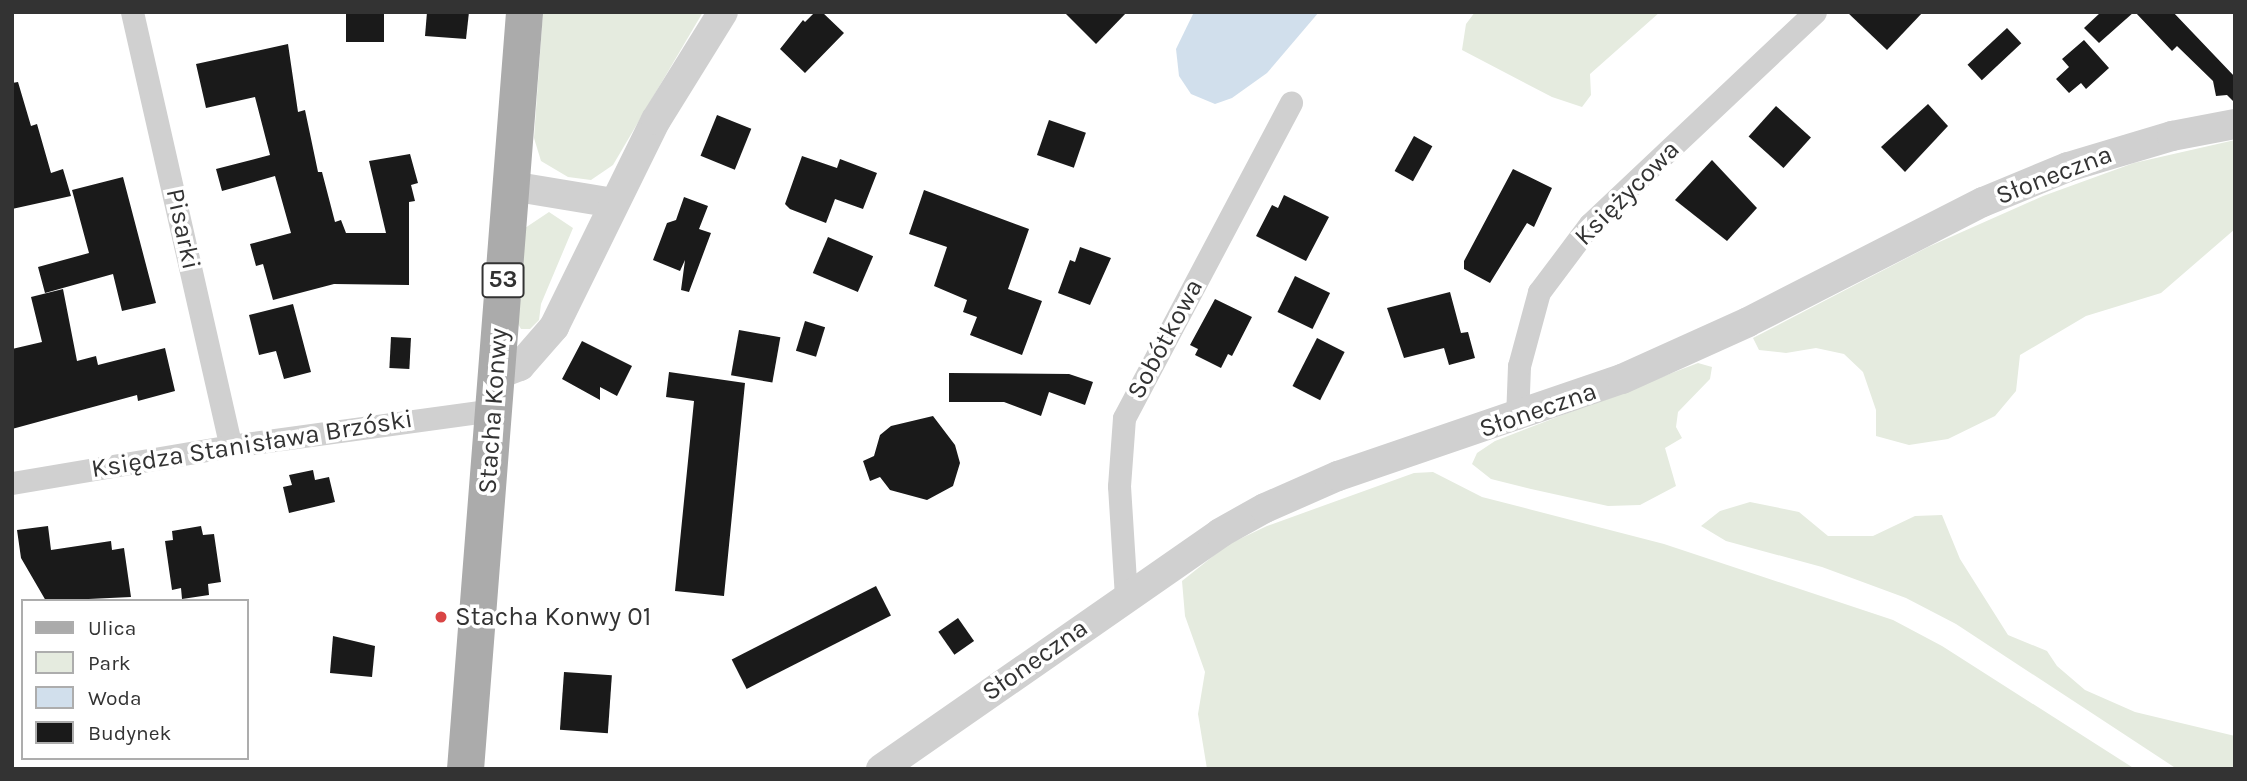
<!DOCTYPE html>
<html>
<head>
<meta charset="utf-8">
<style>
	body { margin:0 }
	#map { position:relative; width:2247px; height:781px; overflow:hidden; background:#fff; font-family:Karla,sans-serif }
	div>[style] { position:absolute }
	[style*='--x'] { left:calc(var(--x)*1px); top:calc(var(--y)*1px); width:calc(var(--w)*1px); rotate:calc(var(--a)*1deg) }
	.green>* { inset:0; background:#e5ebdf }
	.water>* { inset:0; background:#d1dfec }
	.building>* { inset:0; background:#1a1a1a; transform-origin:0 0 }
	.minor>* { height:23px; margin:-11.5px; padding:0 11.5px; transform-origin:11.5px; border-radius:11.5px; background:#d0d0d0 }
	.tertiary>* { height:30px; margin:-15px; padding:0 15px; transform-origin:15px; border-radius:15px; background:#d0d0d0 }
	.primary>* { height:37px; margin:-18.5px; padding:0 18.5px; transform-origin:18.5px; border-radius:18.5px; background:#ababab }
	.dots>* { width:19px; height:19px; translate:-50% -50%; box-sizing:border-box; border:4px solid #fff; border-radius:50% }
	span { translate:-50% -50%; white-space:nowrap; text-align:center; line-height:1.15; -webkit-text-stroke:7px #fff; paint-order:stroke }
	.shield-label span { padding:2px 5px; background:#fff; border:2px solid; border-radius:5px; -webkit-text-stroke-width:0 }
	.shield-label { font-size:24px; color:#333; font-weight:700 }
	.street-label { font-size:26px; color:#333 }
	.poi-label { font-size:26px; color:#333 }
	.left { translate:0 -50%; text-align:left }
	.frame { position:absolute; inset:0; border:14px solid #333; pointer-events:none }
	.legend { position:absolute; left:21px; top:599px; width:228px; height:161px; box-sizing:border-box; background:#fff; border:2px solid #adadad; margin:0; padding:9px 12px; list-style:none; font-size:21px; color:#333 }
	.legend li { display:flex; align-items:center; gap:14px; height:35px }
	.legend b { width:35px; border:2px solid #adadad }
</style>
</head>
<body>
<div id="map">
	<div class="green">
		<i style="clip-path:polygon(543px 12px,703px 12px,613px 165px,591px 180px,568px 177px,541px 161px,534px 138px)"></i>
		<i style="clip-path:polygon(1475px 12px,1660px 12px,1590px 74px,1591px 95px,1582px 107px,1552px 97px,1462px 50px,1466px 24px)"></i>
		<i style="clip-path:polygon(2235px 140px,2235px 229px,2161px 293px,2086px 316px,2020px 355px,2016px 391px,1995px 416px,1948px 439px,1909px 445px,1876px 436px,1876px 410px,1863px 372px,1844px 354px,1816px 348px,1786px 353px,1759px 350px,1753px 338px,1928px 247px,2043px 196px,2134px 163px)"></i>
		<i style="clip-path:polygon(549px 212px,573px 228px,541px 304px,539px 320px,530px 329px,521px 329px,517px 322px,525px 228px)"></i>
		<i style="clip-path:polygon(1698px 363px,1712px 367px,1710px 379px,1678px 412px,1676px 427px,1682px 438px,1665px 448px,1676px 486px,1640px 505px,1608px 506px,1531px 489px,1491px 479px,1472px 464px,1477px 453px,1495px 441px)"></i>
		<i style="clip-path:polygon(1433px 472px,1482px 497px,1664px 544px,1893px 620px,1942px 646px,2135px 769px,1207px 769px,1198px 714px,1205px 672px,1185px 616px,1182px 581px,1227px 545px,1267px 526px,1414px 473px)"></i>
		<i style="clip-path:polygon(1750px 502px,1799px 512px,1828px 536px,1873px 536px,1915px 516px,1942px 515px,1960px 559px,2008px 635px,2047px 651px,2057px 666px,2085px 690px,2135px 712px,2235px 736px,2235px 769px,2177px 769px,1956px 624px,1906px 598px,1822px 567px,1726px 541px,1701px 526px,1720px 511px)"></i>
	</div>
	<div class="water">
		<i style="clip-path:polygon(1194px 12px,1319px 12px,1267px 73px,1232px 98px,1215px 104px,1191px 94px,1179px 76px,1176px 49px)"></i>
	</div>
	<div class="building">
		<i style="left:346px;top:12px;width:38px;height:30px"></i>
		<i style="clip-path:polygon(427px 12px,469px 12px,466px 39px,425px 36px)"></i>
		<i style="clip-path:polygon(815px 12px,822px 12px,844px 33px,805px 73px,780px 49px,803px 20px,805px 22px)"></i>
		<i style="clip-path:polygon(1064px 12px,1127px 12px,1096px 44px)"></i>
		<i style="clip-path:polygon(1847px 12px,1923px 12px,1887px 50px)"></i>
		<i style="clip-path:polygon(2101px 12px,2134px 12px,2099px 43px,2084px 28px)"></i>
		<i style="clip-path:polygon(2135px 12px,2173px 12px,2235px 77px,2235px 103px,2227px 95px,2216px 96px,2213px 81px,2177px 46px,2172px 51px)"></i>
		<i style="left:2007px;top:28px;width:21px;height:54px;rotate:47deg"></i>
		<i style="clip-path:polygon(2084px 40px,2109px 68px,2086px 89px,2081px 83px,2069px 93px,2056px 79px,2069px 67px,2062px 59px)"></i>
		<i style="clip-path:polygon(288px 44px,298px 112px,305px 110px,318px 172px,322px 172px,335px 222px,341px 220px,346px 233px,386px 233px,369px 161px,410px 154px,418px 183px,411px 185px,415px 201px,409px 202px,409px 285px,334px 284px,273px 300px,263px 264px,256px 266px,250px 244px,291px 233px,275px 176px,222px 191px,216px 169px,270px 155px,255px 97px,206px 108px,196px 64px)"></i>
		<i style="clip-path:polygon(18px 82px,31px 126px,37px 124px,51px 173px,63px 169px,71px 196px,12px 209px,12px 83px)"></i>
		<i style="clip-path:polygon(1928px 104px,1948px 126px,1905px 172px,1881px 147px)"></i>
		<i style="left:1776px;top:106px;width:47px;height:41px;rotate:42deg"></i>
		<i style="left:717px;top:115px;width:37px;height:44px;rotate:22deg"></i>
		<i style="left:1049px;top:120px;width:39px;height:37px;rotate:19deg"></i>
		<i style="left:1414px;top:136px;width:21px;height:40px;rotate:29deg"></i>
		<i style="clip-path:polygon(802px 156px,837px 168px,840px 159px,877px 173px,863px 209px,835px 199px,826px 223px,790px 209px,785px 204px)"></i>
		<i style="clip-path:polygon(1712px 160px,1757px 208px,1727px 241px,1675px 200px)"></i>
		<i style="clip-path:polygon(1513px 169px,1552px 188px,1534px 227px,1527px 223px,1490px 283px,1464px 269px,1464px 261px)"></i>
		<i style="clip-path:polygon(123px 177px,156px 303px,122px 311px,113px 274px,45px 293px,38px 267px,89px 253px,72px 190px)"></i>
		<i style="clip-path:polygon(924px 190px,1029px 229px,1008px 289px,1042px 301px,1022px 355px,970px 335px,977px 317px,963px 312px,967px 300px,934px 286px,947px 247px,909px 234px)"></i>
		<i style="clip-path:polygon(1284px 195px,1329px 217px,1306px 261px,1256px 236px,1272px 205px,1278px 208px)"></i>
		<i style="clip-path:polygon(684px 197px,708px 206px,699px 229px,711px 233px,689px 292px,681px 290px,685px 260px,680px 271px,653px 260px,667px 223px,676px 220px)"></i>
		<i style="left:828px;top:237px;width:49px;height:39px;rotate:23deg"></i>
		<i style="clip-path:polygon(1080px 247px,1111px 258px,1090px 305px,1058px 293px,1070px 260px,1075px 262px)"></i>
		<i style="left:1295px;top:276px;width:39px;height:40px;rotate:26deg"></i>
		<i style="clip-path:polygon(63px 289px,77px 361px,96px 356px,98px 365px,165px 348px,175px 391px,138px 401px,137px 395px,12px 429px,12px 349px,42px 342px,31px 297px)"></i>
		<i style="clip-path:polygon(1450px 292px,1461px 333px,1468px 332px,1475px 358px,1449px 365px,1444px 348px,1404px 358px,1387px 308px)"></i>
		<i style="clip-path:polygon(1215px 299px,1252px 317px,1232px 356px,1228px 354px,1221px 368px,1195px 355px,1198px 349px,1190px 345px)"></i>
		<i style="clip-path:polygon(293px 304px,311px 372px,284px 379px,276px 351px,259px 355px,249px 315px)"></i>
		<i style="left:805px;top:321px;width:21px;height:31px;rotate:17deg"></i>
		<i style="left:739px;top:330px;width:42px;height:46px;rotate:10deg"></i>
		<i style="left:391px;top:337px;width:20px;height:31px;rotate:3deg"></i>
		<i style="left:1317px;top:338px;width:31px;height:54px;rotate:27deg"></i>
		<i style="clip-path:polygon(582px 341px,632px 366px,617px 396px,600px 387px,600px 400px,562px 379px)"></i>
		<i style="clip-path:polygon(669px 372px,745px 383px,724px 596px,675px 591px,694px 401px,666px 397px)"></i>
		<i style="clip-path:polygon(949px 373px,1069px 374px,1093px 382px,1085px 405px,1049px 392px,1041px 416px,1004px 402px,949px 402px)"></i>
		<i style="clip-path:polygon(933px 416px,955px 445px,960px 463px,953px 486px,927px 500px,890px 490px,880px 477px,870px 481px,863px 461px,874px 456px,880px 435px,891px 426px)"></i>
		<i style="clip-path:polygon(313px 470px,315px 480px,329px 477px,335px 502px,289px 513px,283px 487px,292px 485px,289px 475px)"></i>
		<i style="clip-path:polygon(48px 526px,51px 550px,111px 541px,112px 550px,124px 548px,131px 597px,46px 601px,21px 558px,17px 530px)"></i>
		<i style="clip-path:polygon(201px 526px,203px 535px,214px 534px,221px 582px,208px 584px,209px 595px,182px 599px,181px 588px,172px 590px,165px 541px,173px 540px,172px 531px)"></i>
		<i style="left:876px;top:586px;width:33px;height:162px;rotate:63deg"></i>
		<i style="left:958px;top:618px;width:28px;height:24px;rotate:55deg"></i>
		<i style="clip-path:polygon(333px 636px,375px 646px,372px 677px,330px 673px)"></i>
		<i style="left:564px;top:672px;width:48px;height:58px;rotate:4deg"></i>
	</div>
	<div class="minor">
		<i style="--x:132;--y:12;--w:445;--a:77.2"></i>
		<i style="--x:1517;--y:418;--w:52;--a:-87.8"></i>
		<i style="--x:1519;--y:366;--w:77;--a:-74.9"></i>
		<i style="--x:1539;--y:292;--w:85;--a:-53.1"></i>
		<i style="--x:1590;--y:224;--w:309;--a:-43.3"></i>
		<i style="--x:12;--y:483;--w:222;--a:-9.6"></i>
		<i style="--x:231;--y:446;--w:264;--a:-7.8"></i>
		<i style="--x:1126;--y:597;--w:111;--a:-93.6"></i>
		<i style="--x:1119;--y:486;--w:68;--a:-85.8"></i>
		<i style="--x:1124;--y:418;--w:357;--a:-62.1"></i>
	</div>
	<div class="tertiary">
		<i style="--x:511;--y:186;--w:104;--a:9.4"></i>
		<i style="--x:496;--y:375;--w:26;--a:-21"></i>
		<i style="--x:520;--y:366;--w:52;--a:-48.9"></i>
		<i style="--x:554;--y:327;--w:231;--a:-63.8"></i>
		<i style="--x:656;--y:120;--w:127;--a:-58.2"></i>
		<i style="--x:881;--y:769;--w:413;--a:-34.8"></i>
		<i style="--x:1220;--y:533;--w:51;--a:-29.1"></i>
		<i style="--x:1265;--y:508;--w:80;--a:-23.7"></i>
		<i style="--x:1338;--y:476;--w:300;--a:-18.9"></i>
		<i style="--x:1622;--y:379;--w:138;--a:-24.3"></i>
		<i style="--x:1748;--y:322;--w:264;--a:-27.1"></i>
		<i style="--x:1983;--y:202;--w:92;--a:-22.4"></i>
		<i style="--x:2068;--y:167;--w:109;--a:-16.6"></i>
		<i style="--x:2172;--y:136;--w:64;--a:-10.8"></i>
	</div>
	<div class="primary">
		<i style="--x:465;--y:769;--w:759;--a:-85.54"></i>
	</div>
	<div class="dots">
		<i style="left:441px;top:617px;background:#d94545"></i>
	</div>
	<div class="shield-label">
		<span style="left:503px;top:280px">53</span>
	</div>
	<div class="street-label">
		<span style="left:2054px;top:175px;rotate:-21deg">Słoneczna</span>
		<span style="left:1627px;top:193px;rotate:-45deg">Księżycowa</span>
		<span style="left:183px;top:229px;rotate:78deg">Pisarki</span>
		<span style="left:1165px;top:339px;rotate:-62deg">Sobótkowa</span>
		<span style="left:1538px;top:410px;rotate:-19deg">Słoneczna</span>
		<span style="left:493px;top:411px;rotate:-86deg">Stacha Konwy</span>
		<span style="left:252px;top:444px;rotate:-9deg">Księdza Stanisława Brzóski</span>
		<span style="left:1035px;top:660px;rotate:-35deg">Słoneczna</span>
	</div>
	<div class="poi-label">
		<span class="left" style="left:455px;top:617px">Stacha Konwy 01</span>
	</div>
	<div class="frame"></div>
	<ul class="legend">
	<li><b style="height:9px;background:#ababab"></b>Ulica</li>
	<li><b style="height:19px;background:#e5ebdf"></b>Park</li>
	<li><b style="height:19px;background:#d1dfec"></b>Woda</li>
	<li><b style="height:19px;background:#1a1a1a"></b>Budynek</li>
	</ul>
</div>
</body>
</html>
